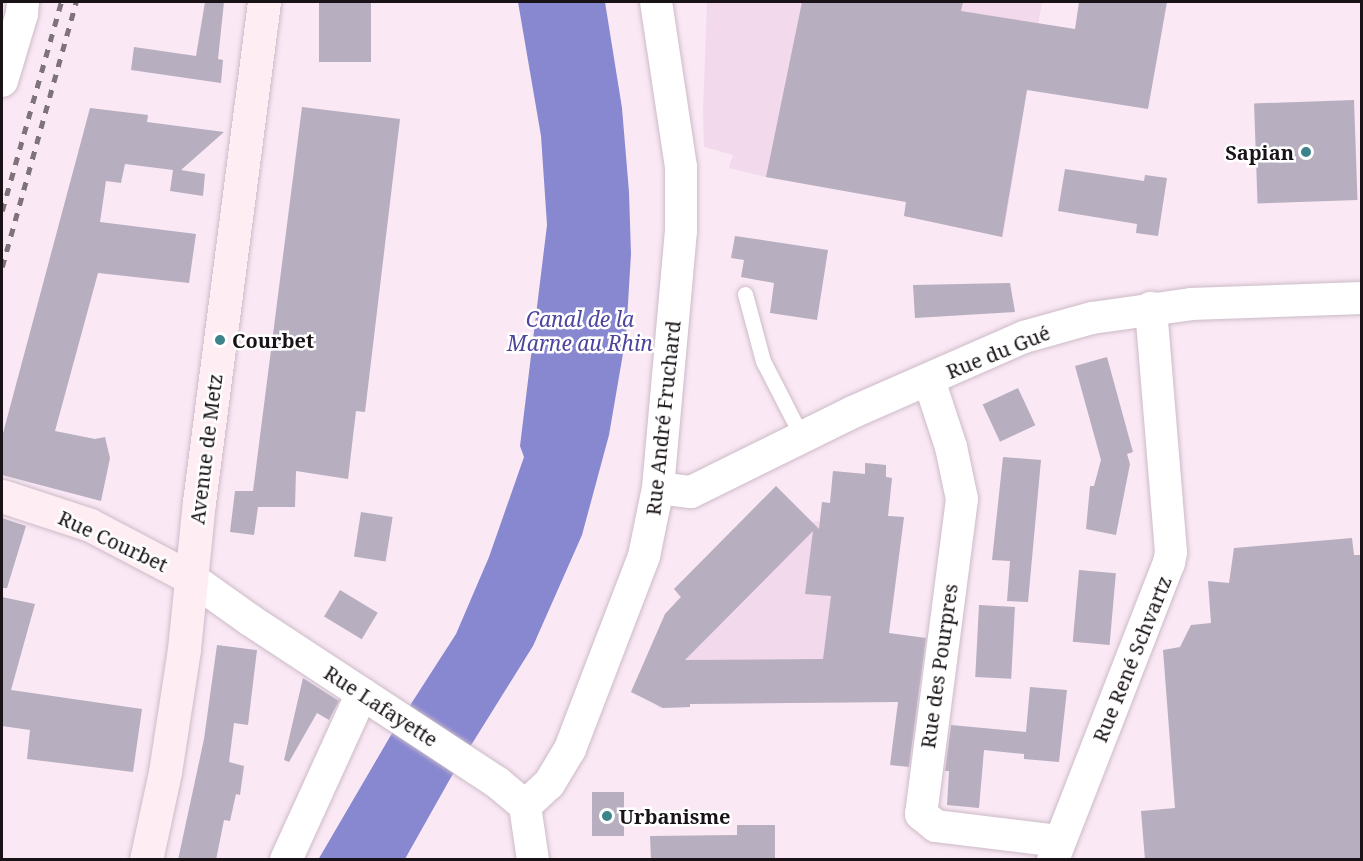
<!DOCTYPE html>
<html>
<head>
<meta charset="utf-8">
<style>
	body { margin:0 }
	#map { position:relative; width:1363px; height:861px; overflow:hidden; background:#fae8f5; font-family:"Noto Serif",serif }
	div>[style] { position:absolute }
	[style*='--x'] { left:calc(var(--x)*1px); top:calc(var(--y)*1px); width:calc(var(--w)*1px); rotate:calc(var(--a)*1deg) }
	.built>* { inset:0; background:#f2daec }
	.water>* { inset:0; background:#8888d1 }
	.building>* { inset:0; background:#b7aebf; transform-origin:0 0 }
	.roads { filter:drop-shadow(0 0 2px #ccbbc7) drop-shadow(0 0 2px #ccbbc7) }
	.lane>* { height:15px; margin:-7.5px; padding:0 7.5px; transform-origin:7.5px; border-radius:7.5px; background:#fff }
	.street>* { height:32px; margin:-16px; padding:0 16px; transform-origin:16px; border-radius:16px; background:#fff }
	.secondary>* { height:33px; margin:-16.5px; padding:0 16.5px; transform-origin:16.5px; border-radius:16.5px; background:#feedf2 }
	.rail>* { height:4.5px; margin-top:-2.25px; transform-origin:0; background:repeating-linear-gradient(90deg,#7e727b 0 8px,transparent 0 16px) }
	.dots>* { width:16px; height:16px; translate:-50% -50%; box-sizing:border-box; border:3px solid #fff; border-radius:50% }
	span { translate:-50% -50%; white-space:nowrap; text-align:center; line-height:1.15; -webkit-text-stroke:5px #fff; paint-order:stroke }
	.poi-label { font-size:20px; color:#191318; font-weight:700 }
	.right { translate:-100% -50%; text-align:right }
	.left { translate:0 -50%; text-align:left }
	.street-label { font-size:20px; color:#191318 }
	.water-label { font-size:21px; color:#4d459d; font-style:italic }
	.frame { position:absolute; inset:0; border:3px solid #191318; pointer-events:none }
</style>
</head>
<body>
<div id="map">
	<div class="built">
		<i style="clip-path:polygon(707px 2px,1042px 2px,1003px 237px,904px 216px,906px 202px,766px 177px,729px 168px,733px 155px,704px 147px,703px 111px)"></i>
		<i style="clip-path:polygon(865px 463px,886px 465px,886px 477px,892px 478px,888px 516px,904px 517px,892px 613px,886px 613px,875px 702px,690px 704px,690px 707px,660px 708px,645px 697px,631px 692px,665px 614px,680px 597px,674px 589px,776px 486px,812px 522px,820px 521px,822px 502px,830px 503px,833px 471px,865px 474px)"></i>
	</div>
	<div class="water">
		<i style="clip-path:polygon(518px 2px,605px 2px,622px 108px,629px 192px,631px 254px,626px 336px,609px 435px,582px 535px,533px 646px,450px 779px,405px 859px,318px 860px,391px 735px,456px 634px,489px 557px,524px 457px,520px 446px,547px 225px,541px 136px)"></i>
	</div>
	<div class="building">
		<i style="clip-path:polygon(205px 2px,224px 2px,218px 59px,223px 60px,221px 83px,131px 70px,134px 47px,196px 56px)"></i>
		<i style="left:319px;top:2px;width:52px;height:60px"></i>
		<i style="clip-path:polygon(802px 2px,963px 2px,961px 11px,1075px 29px,1079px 2px,1167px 2px,1148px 109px,1027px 90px,1002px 237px,904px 216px,906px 202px,766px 177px)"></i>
		<i style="left:1354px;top:100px;width:100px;height:100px;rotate:88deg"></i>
		<i style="clip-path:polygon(302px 107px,400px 119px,365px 412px,356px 411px,348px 479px,296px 471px,295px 507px,258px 507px,254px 535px,230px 532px,235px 491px,253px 491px)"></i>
		<i style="clip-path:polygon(90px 108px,148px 115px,147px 122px,224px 132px,181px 170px,205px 174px,203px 196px,170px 191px,173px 170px,125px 164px,121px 183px,106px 181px,100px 222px,196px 234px,189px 283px,98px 273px,55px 431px,95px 439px,105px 437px,110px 458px,101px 501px,2px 475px,2px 437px)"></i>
		<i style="clip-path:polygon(1065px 169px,1144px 181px,1145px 175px,1167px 178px,1158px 236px,1136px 233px,1137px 224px,1058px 211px)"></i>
		<i style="clip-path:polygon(735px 236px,828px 250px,817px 320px,770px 313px,774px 283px,741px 277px,744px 260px,731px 258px)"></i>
		<i style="clip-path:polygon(1010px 283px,1015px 312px,915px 318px,913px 285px)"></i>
		<i style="clip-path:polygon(1107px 357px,1133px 452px,1127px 454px,1130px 464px,1116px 535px,1086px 529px,1090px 486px,1094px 486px,1101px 460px,1075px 366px)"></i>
		<i style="left:1018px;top:388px;width:41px;height:39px;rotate:65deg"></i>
		<i style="clip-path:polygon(1003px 457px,1041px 460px,1028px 602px,1007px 601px,1010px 561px,992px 560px)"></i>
		<i style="clip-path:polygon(evenodd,865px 463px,886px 465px,886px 477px,892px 478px,888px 516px,904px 517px,889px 633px,926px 638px,909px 767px,890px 765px,898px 702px,690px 704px,690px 707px,663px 708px,631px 692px,665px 614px,681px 597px,674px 589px,776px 486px,819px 529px,822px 502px,830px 503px,833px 471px,865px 474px,865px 463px,813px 531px,805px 594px,831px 596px,823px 659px,685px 660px,813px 531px)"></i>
		<i style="left:361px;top:512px;width:32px;height:45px;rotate:9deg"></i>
		<i style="clip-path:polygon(2px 518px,26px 526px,7px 588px,2px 588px)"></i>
		<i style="clip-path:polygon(1352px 538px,1354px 555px,1362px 555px,1362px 860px,1145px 860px,1141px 811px,1175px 808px,1163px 650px,1180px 647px,1191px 625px,1211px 623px,1208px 581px,1229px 583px,1234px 548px)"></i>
		<i style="left:1079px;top:570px;width:37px;height:72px;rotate:5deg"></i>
		<i style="left:340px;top:590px;width:44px;height:31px;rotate:31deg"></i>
		<i style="clip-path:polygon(2px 597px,35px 604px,11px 690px,142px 709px,133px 772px,27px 759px,30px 730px,2px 726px)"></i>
		<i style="left:979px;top:605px;width:36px;height:72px;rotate:3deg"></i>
		<i style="clip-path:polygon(217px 645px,257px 650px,248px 725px,234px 723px,229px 762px,244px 766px,240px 795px,236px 794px,230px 821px,224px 820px,216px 860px,178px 860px,204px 739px)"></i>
		<i style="clip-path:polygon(303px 678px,339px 701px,329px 720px,317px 713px,289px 762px,284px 760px)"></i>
		<i style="clip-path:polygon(1030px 687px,1067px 690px,1059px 762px,1024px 759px,1024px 754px,984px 750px,979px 808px,947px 805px,949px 771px,945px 771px,951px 725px,1026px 732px)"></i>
		<i style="left:592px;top:792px;width:32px;height:44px"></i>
		<i style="clip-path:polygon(737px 825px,775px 825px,775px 860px,651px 860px,650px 836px,737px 835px)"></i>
	</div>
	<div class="roads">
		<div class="lane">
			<i style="--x:745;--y:294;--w:69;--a:75"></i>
			<i style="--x:763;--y:361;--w:85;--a:62.8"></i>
		</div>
		<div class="street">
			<i style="--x:2;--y:81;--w:70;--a:-73.4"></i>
			<i style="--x:22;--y:14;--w:12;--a:-85"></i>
			<i style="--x:929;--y:380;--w:71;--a:71.8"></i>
			<i style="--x:951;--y:447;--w:53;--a:78.1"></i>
			<i style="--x:962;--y:499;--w:318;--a:97.4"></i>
			<i style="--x:921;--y:814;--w:19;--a:39"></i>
			<i style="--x:936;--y:826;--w:123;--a:7"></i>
			<i style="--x:658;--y:488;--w:33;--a:7"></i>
			<i style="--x:691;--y:492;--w:181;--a:-26.3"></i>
			<i style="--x:853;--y:412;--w:187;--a:-23.7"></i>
			<i style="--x:1024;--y:337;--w:71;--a:-15.6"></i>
			<i style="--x:1092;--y:318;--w:100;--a:-8"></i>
			<i style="--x:1191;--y:304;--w:171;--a:-2"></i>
			<i style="--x:191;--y:578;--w:72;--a:35.4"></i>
			<i style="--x:250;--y:620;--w:297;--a:33.3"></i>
			<i style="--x:498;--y:783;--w:35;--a:40"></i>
			<i style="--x:525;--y:806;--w:55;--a:81.6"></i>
			<i style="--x:525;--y:806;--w:33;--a:-43"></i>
			<i style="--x:549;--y:784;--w:41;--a:-59"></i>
			<i style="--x:570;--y:749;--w:207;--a:-69"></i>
			<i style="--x:644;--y:556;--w:69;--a:-78.4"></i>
			<i style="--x:658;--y:488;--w:258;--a:-84.9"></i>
			<i style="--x:681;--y:231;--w:64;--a:-90"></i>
			<i style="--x:681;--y:167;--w:167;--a:-98.6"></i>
			<i style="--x:286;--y:860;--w:183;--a:-65.5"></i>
			<i style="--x:1053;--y:860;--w:319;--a:-68.7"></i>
			<i style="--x:1169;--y:563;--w:11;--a:-80"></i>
			<i style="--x:1171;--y:552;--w:245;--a:-94.7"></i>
		</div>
		<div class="secondary">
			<i style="--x:2;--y:496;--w:93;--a:18.2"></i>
			<i style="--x:90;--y:525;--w:114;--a:27.7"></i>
			<i style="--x:146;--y:860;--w:90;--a:-77.8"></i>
			<i style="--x:165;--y:772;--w:124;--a:-81.2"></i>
			<i style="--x:184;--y:649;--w:148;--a:-84.2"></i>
			<i style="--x:199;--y:502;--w:504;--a:-82.59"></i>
		</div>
	</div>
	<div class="rail">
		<i style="--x:2;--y:211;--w:217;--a:-74.2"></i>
		<i style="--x:2;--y:267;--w:275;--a:-74.4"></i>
	</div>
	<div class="dots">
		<i style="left:1306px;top:152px;background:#3c838b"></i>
		<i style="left:220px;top:340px;background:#3c838b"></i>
		<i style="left:607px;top:816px;background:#3c838b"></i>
	</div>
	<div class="poi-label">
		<span class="right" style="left:1294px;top:152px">Sapian</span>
		<span class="left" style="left:232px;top:340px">Courbet</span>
		<span class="left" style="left:619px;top:816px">Urbanisme</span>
	</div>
	<div class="street-label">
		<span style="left:998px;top:352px;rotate:-22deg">Rue du Gué</span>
		<span style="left:663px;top:418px;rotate:-84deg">Rue André Fruchard</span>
		<span style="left:206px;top:449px;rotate:-83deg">Avenue de Metz</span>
		<span style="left:113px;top:541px;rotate:25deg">Rue Courbet</span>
		<span style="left:1132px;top:659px;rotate:-68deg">Rue René Schvartz</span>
		<span style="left:939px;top:666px;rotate:-82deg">Rue des Pourpres</span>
		<span style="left:381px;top:706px;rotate:33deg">Rue Lafayette</span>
	</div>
	<div class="water-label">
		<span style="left:580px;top:331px">Canal de la<br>Marne au Rhin</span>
	</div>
	<div class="frame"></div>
</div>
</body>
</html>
